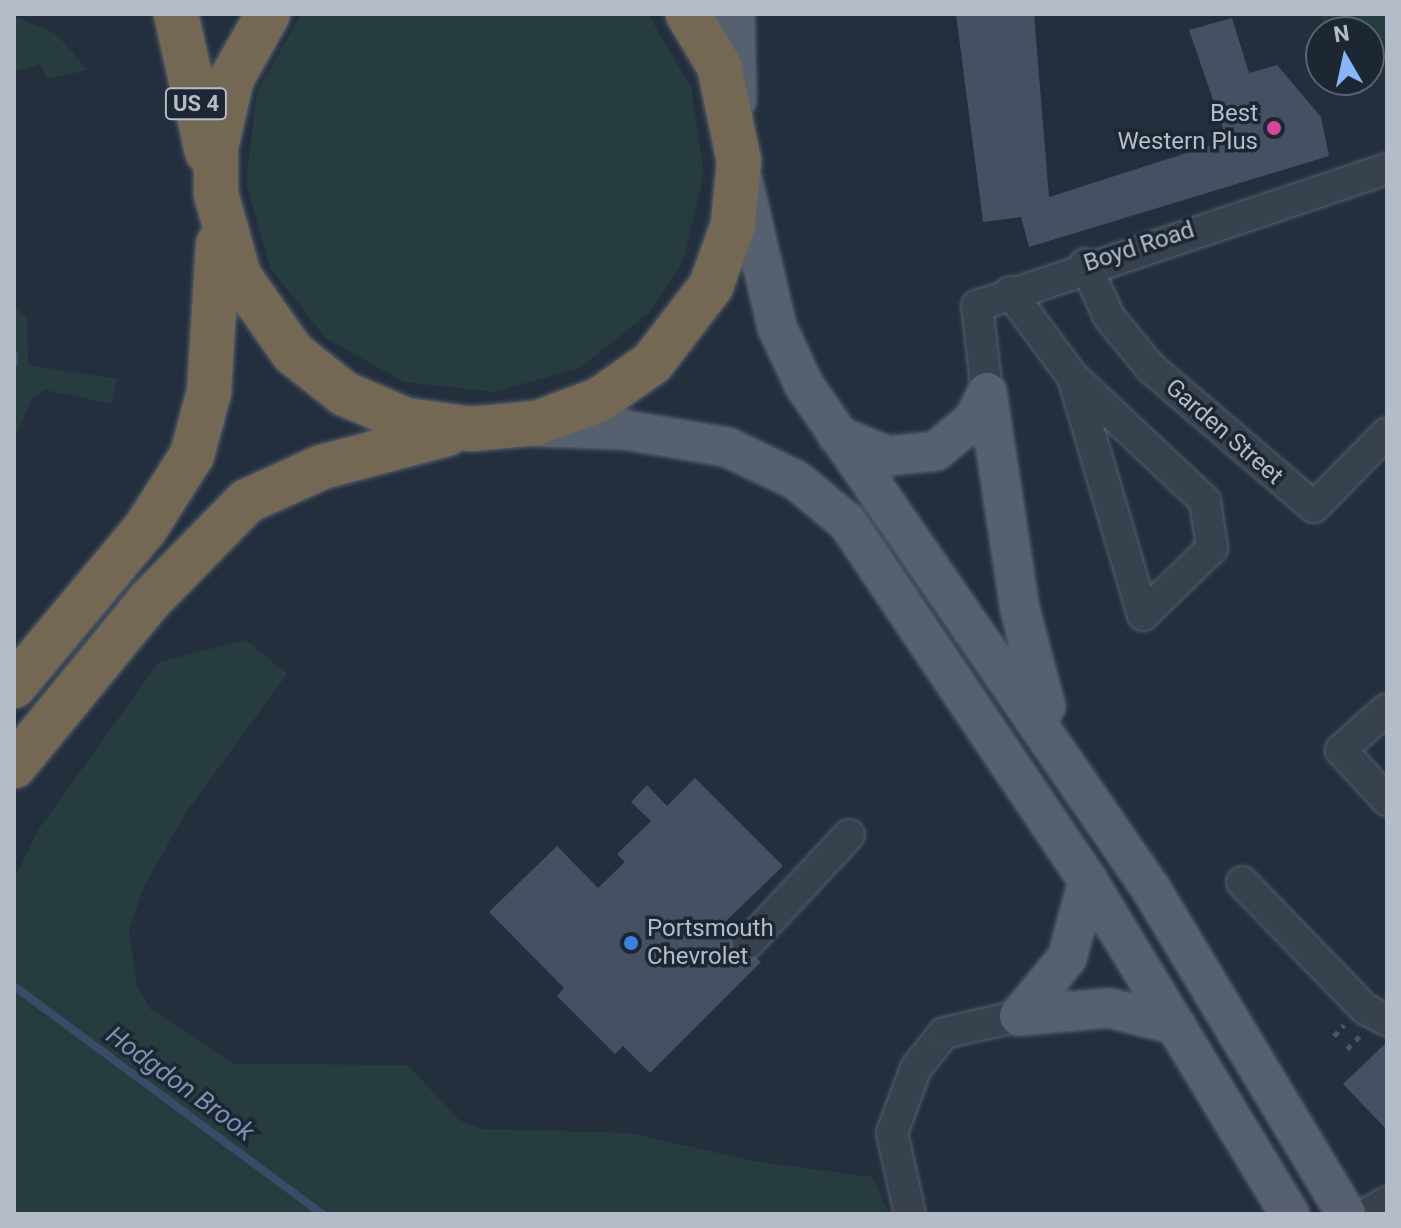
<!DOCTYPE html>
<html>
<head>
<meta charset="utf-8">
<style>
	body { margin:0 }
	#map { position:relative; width:1401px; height:1228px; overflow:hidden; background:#242f3e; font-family:Roboto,sans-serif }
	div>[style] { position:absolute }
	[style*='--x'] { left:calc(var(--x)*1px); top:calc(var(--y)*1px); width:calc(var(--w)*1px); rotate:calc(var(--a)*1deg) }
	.green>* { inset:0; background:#263c3f }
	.stream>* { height:8px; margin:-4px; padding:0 4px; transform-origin:4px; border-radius:4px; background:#394c67 }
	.building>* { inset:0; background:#455162 }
	.path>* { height:5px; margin-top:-2.5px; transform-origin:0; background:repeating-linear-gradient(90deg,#44595c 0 6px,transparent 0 12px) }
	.roads { filter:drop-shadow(0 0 2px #565f6c) drop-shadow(0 0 2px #565f6c) }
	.minor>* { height:30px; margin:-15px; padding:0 15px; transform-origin:15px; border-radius:15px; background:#38414e }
	.major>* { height:38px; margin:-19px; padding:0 19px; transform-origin:19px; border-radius:19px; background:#56606e }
	.highway>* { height:44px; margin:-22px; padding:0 22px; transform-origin:22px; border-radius:22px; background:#746855 }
	.dots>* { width:22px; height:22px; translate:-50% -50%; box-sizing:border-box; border:4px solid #1d2633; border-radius:50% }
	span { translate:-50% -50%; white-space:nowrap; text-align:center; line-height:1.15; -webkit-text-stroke:7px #1d2633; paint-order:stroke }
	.shield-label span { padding:2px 6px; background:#1d2633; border:2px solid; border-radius:6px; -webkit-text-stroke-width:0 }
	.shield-label { font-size:22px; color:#b4bcc9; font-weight:700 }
	.poi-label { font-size:24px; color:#b4bcc9 }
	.right { translate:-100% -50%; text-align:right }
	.left { translate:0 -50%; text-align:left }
	.street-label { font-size:24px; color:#b4bcc9 }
	.water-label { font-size:26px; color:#7c92b1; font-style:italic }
	.frame { position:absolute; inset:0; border:16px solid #b4bcc9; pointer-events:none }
	.north { position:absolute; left:1305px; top:16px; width:80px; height:80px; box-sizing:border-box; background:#1d2633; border:2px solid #59626f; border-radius:50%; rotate:351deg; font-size:22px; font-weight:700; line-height:32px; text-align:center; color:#b4bcc9 }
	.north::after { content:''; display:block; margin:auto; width:28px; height:36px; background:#8ab4f8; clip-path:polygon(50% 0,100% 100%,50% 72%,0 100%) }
</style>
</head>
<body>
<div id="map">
	<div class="green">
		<i style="clip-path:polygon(301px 14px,648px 14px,691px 87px,704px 174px,683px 261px,650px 312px,580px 368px,494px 392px,404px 382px,326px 338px,270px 268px,246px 182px,257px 92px)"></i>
		<i style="clip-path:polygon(1321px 14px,1387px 14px,1387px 35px,1369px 52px,1369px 32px,1327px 32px)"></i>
		<i style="clip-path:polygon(14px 16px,56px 34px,88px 70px,47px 79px,40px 64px,14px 72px)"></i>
		<i style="clip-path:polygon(14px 304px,27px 319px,28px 365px,117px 379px,112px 404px,45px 390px,32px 398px,14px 440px)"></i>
		<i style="clip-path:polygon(246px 640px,287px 674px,187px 811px,145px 884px,129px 930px,137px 986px,150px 1009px,235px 1064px,408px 1065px,459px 1120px,483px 1129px,630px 1133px,753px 1161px,872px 1177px,889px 1214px,14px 1214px,14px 880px,38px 830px,159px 662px)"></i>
	</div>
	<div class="stream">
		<i style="--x:14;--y:354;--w:9;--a:90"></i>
		<i style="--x:14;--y:986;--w:383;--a:36.5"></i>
	</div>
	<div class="building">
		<i style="clip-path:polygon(956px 14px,1034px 14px,1049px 197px,1227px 140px,1189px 30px,1232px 18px,1249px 73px,1277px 65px,1321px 117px,1329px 156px,1029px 247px,1021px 217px,983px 222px)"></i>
		<i style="clip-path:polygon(695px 778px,783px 866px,723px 924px,761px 962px,650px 1073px,623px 1046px,615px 1054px,557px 996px,564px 988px,489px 912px,557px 846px,598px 888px,625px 862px,617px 854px,651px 821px,631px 802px,647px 785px,667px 806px)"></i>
		<i style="clip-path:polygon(1387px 1042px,1387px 1130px,1343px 1084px)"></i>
	</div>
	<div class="path">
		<i style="--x:1334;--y:1036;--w:15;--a:-48"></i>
		<i style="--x:1347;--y:1049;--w:18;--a:-45"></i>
	</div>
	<div class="roads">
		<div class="minor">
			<i style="--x:1085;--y:264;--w:58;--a:65.6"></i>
			<i style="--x:1109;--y:317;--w:66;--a:50.5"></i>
			<i style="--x:1151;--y:368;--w:214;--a:40.5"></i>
			<i style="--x:1314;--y:507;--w:104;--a:-45.4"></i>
			<i style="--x:1010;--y:292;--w:106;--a:53.5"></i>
			<i style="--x:1073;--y:377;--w:181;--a:43.2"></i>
			<i style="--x:1205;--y:501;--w:48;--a:81.5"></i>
			<i style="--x:1212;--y:548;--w:96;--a:135.8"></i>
			<i style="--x:1143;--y:615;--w:248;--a:-106.4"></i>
			<i style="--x:987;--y:392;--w:87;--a:-96.6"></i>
			<i style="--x:977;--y:306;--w:432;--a:-18.5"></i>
			<i style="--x:1387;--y:709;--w:62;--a:138.3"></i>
			<i style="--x:1341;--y:750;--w:68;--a:47.4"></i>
			<i style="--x:1242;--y:882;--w:177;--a:45.9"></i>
			<i style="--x:1365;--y:1009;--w:25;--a:27"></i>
			<i style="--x:748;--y:943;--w:148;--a:-46.9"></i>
			<i style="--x:910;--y:1214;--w:83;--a:-102.5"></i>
			<i style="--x:892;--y:1133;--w:69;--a:-69.7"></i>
			<i style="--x:916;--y:1068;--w:45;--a:-51.3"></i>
			<i style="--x:944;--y:1033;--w:77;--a:-12.8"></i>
			<i style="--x:1367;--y:1214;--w:23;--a:-31"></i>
		</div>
		<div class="major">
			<i style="--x:735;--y:14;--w:86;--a:88.7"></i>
			<i style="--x:743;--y:181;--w:150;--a:76.9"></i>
			<i style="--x:777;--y:327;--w:64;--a:65"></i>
			<i style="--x:804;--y:385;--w:612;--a:55.45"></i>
			<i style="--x:1151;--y:889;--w:379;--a:59"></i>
			<i style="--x:987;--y:392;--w:220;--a:81.4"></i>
			<i style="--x:1020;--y:610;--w:100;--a:75"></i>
			<i style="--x:537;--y:427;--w:88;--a:2"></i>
			<i style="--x:625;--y:430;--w:103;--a:9.5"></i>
			<i style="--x:727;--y:447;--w:76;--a:25.6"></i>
			<i style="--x:796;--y:480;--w:66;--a:39.5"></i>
			<i style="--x:847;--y:522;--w:432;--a:56.1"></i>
			<i style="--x:1088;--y:881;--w:389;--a:58.8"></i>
			<i style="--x:837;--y:435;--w:55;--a:22.4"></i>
			<i style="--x:888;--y:456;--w:48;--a:-5.9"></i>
			<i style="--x:936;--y:451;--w:50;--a:-40.1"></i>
			<i style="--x:974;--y:419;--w:30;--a:-64"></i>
			<i style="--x:1019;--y:1016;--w:90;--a:-5.1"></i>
			<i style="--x:1109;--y:1008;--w:69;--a:14.2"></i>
			<i style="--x:1019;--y:1016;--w:75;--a:-50.4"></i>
			<i style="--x:1067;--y:958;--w:80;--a:-74.7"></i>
		</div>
		<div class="highway">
			<i style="--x:176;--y:14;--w:141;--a:77.3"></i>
			<i style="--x:268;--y:14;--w:73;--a:119.4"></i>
			<i style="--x:232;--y:78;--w:71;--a:103.1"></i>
			<i style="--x:216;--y:147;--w:47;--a:90"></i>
			<i style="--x:216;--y:194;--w:85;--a:74.3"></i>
			<i style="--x:239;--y:276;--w:94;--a:55"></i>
			<i style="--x:293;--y:353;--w:66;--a:38.3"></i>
			<i style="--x:345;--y:394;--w:66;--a:23.1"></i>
			<i style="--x:406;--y:420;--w:66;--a:7.9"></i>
			<i style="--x:471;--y:429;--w:66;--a:-5.2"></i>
			<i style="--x:537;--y:423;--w:66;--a:-20.4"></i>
			<i style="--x:599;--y:400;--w:65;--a:-34.9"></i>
			<i style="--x:652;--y:363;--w:97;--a:-52.5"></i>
			<i style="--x:711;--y:286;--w:65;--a:-70.2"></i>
			<i style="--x:733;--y:225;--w:64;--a:-84.6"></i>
			<i style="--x:739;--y:161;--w:97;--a:-101.9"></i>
			<i style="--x:719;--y:66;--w:61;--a:-120.8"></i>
			<i style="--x:14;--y:686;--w:204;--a:-50.2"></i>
			<i style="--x:145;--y:529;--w:88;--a:-57.6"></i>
			<i style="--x:192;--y:455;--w:65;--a:-74.9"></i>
			<i style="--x:209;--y:392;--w:148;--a:-86.5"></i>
			<i style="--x:14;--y:766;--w:212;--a:-50.7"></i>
			<i style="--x:148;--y:602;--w:141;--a:-45.6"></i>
			<i style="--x:247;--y:501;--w:82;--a:-24.4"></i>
			<i style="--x:322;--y:467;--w:129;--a:-14.8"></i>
		</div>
	</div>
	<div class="dots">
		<i style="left:1274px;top:128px;background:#d1479c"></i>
		<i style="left:631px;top:943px;background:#3f7fe0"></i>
	</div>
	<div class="shield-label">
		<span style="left:196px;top:104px">US 4</span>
	</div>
	<div class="poi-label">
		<span class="right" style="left:1258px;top:128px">Best<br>Western Plus</span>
		<span class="left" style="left:647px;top:943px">Portsmouth<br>Chevrolet</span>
	</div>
	<div class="street-label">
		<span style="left:1139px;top:247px;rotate:-18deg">Boyd Road</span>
		<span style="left:1224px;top:432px;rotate:41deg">Garden Street</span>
	</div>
	<div class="water-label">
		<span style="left:180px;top:1084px;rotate:36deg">Hodgdon Brook</span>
	</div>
	<div class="frame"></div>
	<div class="north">N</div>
</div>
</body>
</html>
